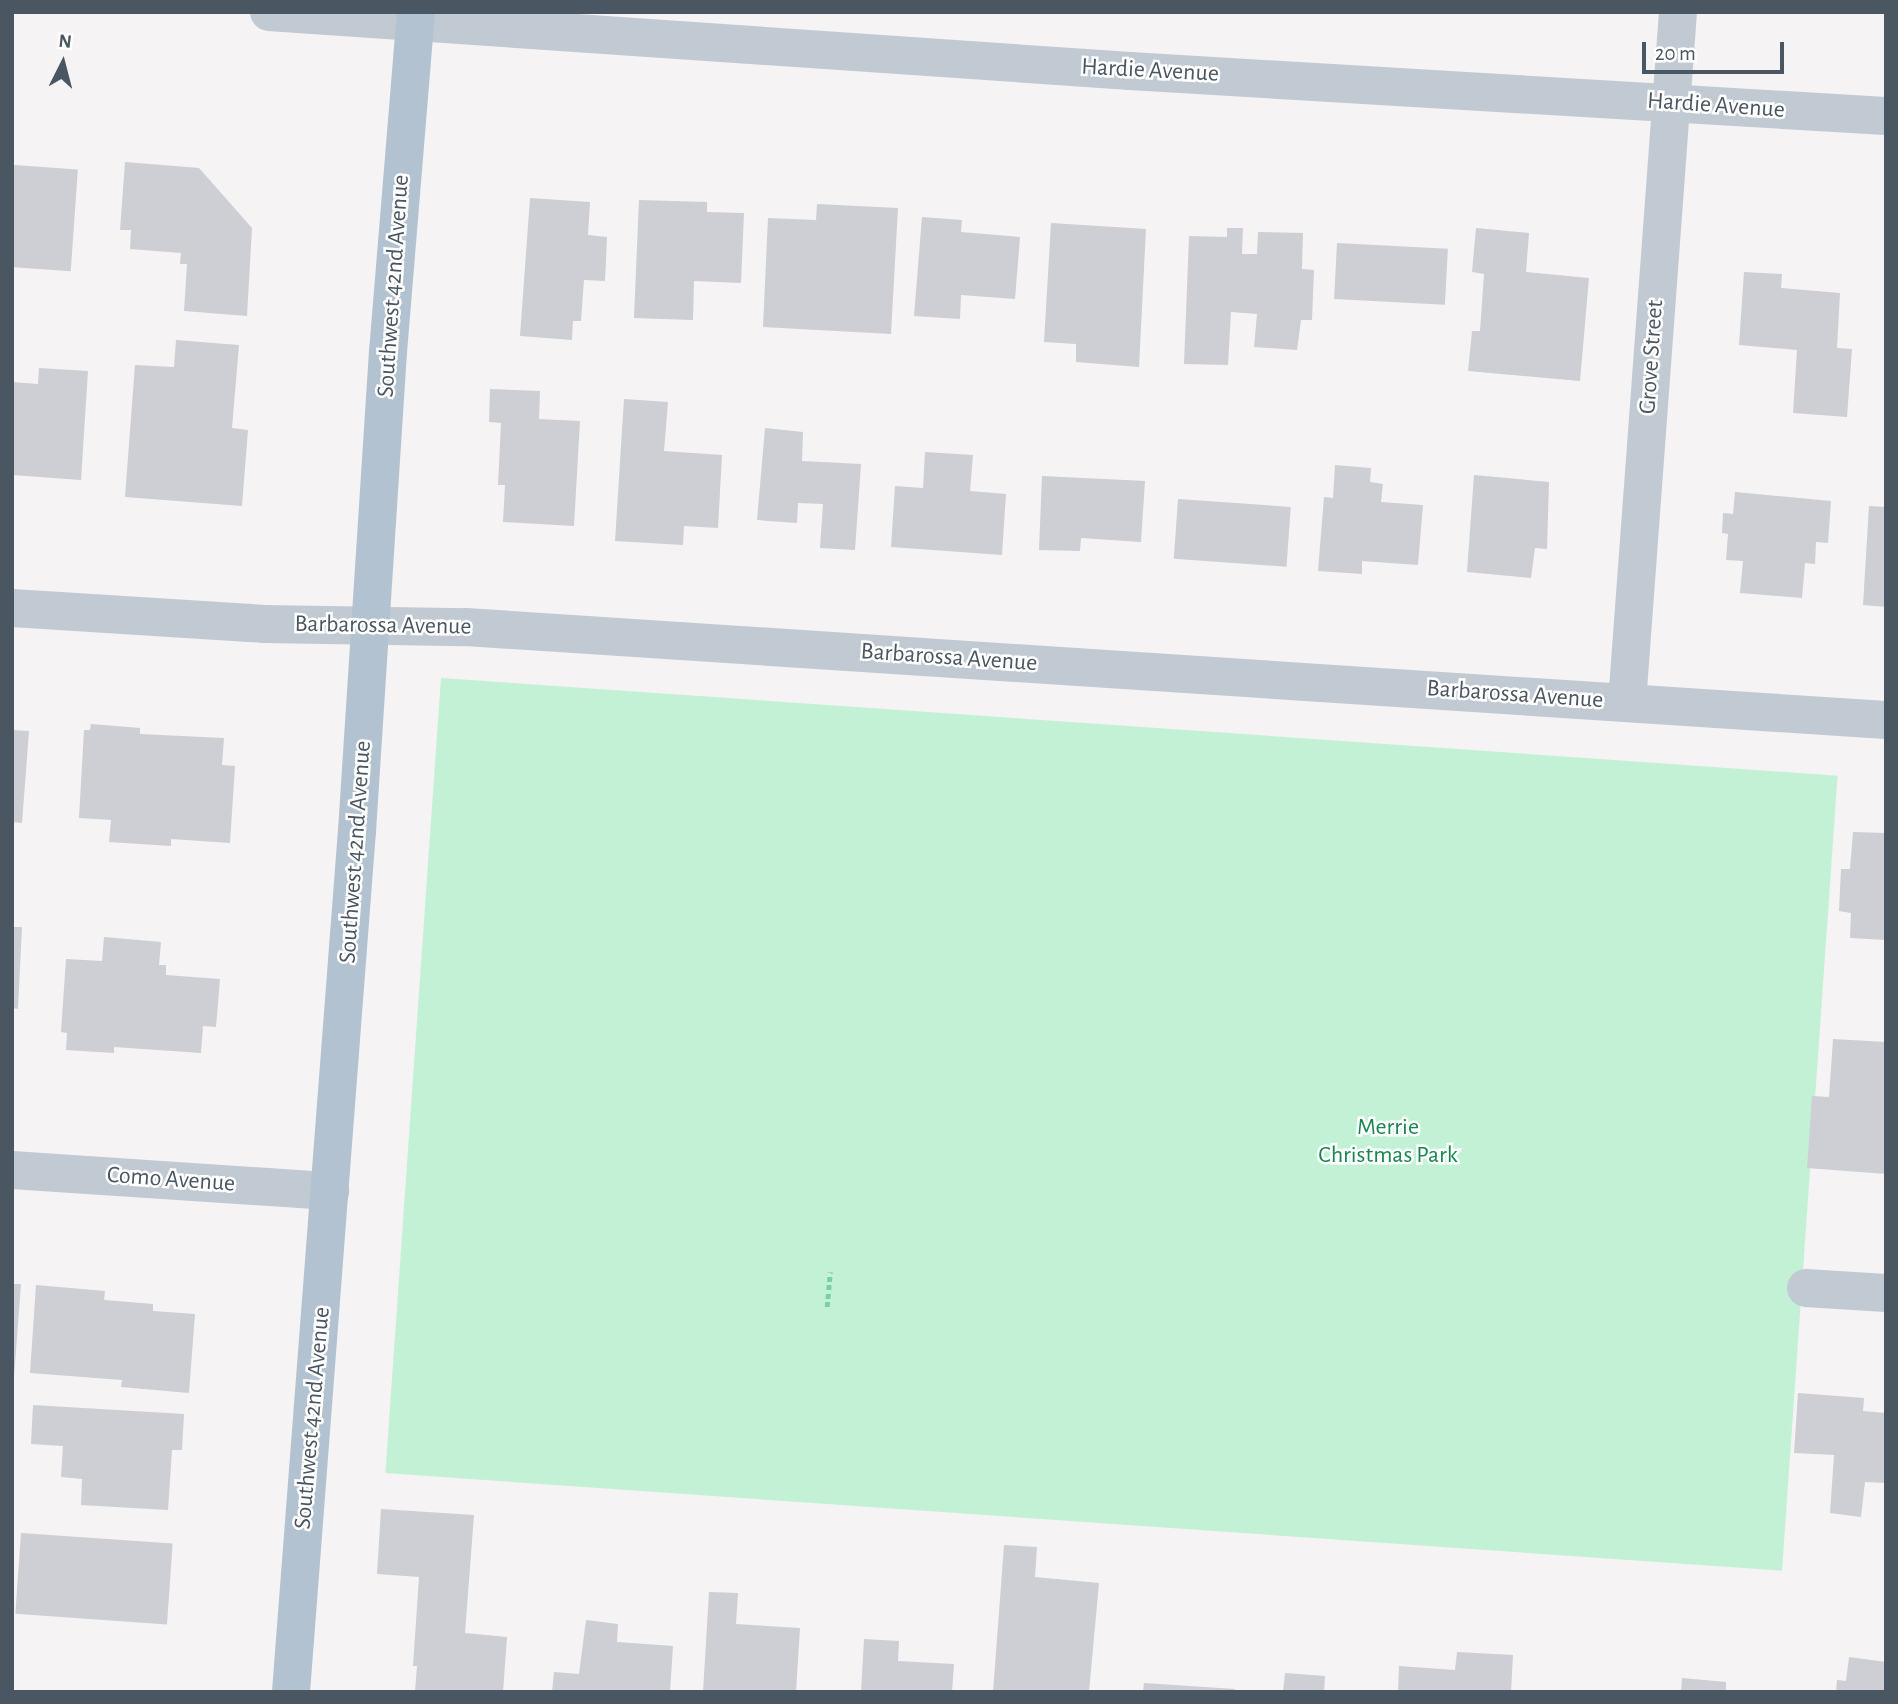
<!DOCTYPE html>
<html>
<head>
<meta charset="utf-8">
<style>
	body { margin:0 }
	#map { position:relative; width:1898px; height:1704px; overflow:hidden; background:#f5f3f3; font-family:"Alegreya Sans",sans-serif }
	div>[style] { position:absolute }
	[style*='--x'] { left:calc(var(--x)*1px); top:calc(var(--y)*1px); width:calc(var(--w)*1px); rotate:calc(var(--a)*1deg) }
	.green>* { inset:0; background:#c3f1d5; transform-origin:0 0 }
	.building>* { inset:0; background:#cdcfd5; transform-origin:0 0 }
	.path>* { height:4.5px; margin-top:-2.25px; transform-origin:0; background:repeating-linear-gradient(90deg,#7ad0a6 0 5px,transparent 0 8.5px) }
	.minor>* { height:38px; margin:-19px; padding:0 19px; transform-origin:19px; border-radius:19px; background:#c1cad2 }
	.major>* { height:38px; margin:-19px; padding:0 19px; transform-origin:19px; border-radius:19px; background:#b3c2d1 }
	span { translate:-50% -50%; white-space:nowrap; text-align:center; line-height:1.15; -webkit-text-stroke:5px #fff; paint-order:stroke }
	.street-label { font-size:24px; color:#4a5661 }
	.park-label { font-size:24px; color:#17864f }
	.frame { position:absolute; inset:0; border:14px solid #4a5661; pointer-events:none }
	.north { position:absolute; left:28px; top:28px; width:70px; height:70px; -webkit-text-stroke:5px #fff; paint-order:stroke; rotate:6deg; font-size:19px; font-weight:700; line-height:28px; text-align:center; color:#4a5661 }
	.north::after { content:''; display:block; margin:auto; width:24px; height:32px; background:#4a5661; clip-path:polygon(50% 0,100% 100%,50% 72%,0 100%) }
	.scale { position:absolute; left:1642px; top:42px; width:142px; height:32px; box-sizing:border-box; border:4px solid #4a5661; border-top:0; padding-left:9px; font-size:21px; line-height:24px; white-space:nowrap; color:#4a5661; -webkit-text-stroke:5px #fff; paint-order:stroke }
</style>
</head>
<body>
<div id="map">
	<div class="green">
		<i style="left:441px;top:678px;width:1400px;height:797px;rotate:4deg"></i>
	</div>
	<div class="building">
		<i style="clip-path:polygon(125px 162px,199px 168px,252px 228px,247px 316px,184px 311px,187px 264px,180px 264px,181px 253px,130px 249px,131px 230px,120px 230px)"></i>
		<i style="left:14px;top:165px;width:64px;height:102px;rotate:4deg"></i>
		<i style="clip-path:polygon(530px 198px,590px 202px,588px 235px,607px 237px,605px 281px,584px 280px,581px 321px,573px 321px,572px 340px,520px 336px)"></i>
		<i style="clip-path:polygon(639px 200px,707px 202px,707px 212px,744px 213px,741px 283px,694px 281px,693px 320px,634px 318px)"></i>
		<i style="clip-path:polygon(817px 204px,898px 208px,891px 334px,763px 327px,768px 218px,816px 220px)"></i>
		<i style="clip-path:polygon(922px 217px,962px 220px,961px 232px,1020px 237px,1015px 299px,961px 295px,960px 319px,914px 316px)"></i>
		<i style="clip-path:polygon(1051px 223px,1146px 229px,1139px 367px,1076px 362px,1076px 344px,1044px 342px)"></i>
		<i style="clip-path:polygon(1227px 228px,1243px 228px,1242px 254px,1257px 254px,1258px 232px,1303px 233px,1302px 269px,1314px 270px,1312px 320px,1301px 320px,1297px 350px,1254px 347px,1257px 314px,1231px 312px,1228px 365px,1184px 364px,1189px 236px,1227px 237px)"></i>
		<i style="clip-path:polygon(1476px 228px,1529px 233px,1526px 272px,1589px 278px,1580px 381px,1468px 371px,1472px 331px,1480px 331px,1484px 274px,1472px 272px)"></i>
		<i style="left:1337px;top:243px;width:111px;height:56px;rotate:3deg"></i>
		<i style="clip-path:polygon(1744px 272px,1782px 274px,1781px 288px,1840px 293px,1837px 348px,1852px 349px,1847px 417px,1793px 413px,1797px 350px,1739px 345px)"></i>
		<i style="clip-path:polygon(176px 340px,239px 345px,232px 428px,248px 430px,242px 506px,125px 497px,135px 365px,174px 367px)"></i>
		<i style="clip-path:polygon(39px 368px,88px 371px,81px 480px,12px 475px,12px 382px,38px 384px)"></i>
		<i style="clip-path:polygon(490px 389px,540px 391px,539px 419px,580px 421px,574px 526px,503px 522px,505px 485px,498px 485px,501px 423px,489px 422px)"></i>
		<i style="clip-path:polygon(624px 399px,668px 402px,664px 451px,722px 455px,718px 528px,684px 526px,683px 545px,615px 541px)"></i>
		<i style="clip-path:polygon(765px 428px,803px 432px,802px 461px,861px 464px,855px 550px,820px 548px,823px 504px,798px 503px,797px 523px,757px 520px)"></i>
		<i style="clip-path:polygon(925px 452px,973px 455px,970px 491px,1006px 494px,1002px 555px,891px 547px,895px 486px,923px 488px)"></i>
		<i style="clip-path:polygon(1335px 465px,1371px 468px,1370px 482px,1383px 484px,1381px 502px,1423px 505px,1418px 565px,1362px 561px,1362px 574px,1318px 571px,1324px 497px,1333px 498px)"></i>
		<i style="clip-path:polygon(1474px 475px,1549px 482px,1547px 549px,1535px 548px,1531px 578px,1467px 572px)"></i>
		<i style="clip-path:polygon(1042px 476px,1145px 481px,1141px 542px,1081px 538px,1080px 551px,1039px 550px)"></i>
		<i style="clip-path:polygon(1735px 492px,1831px 501px,1828px 543px,1816px 542px,1815px 564px,1805px 563px,1802px 598px,1740px 593px,1743px 561px,1726px 560px,1728px 534px,1722px 533px,1723px 513px,1733px 514px)"></i>
		<i style="left:1178px;top:499px;width:113px;height:60px;rotate:4deg"></i>
		<i style="clip-path:polygon(1869px 506px,1886px 507px,1886px 607px,1863px 605px)"></i>
		<i style="clip-path:polygon(91px 724px,140px 728px,140px 734px,224px 738px,222px 765px,235px 766px,230px 843px,171px 839px,171px 846px,109px 842px,111px 820px,79px 818px,84px 730px,90px 730px)"></i>
		<i style="clip-path:polygon(12px 730px,29px 731px,22px 823px,12px 822px)"></i>
		<i style="clip-path:polygon(1853px 832px,1886px 833px,1886px 940px,1850px 938px,1851px 913px,1839px 911px,1841px 869px,1850px 869px)"></i>
		<i style="clip-path:polygon(12px 927px,22px 927px,18px 1009px,12px 1008px)"></i>
		<i style="clip-path:polygon(104px 937px,161px 942px,159px 965px,166px 965px,166px 975px,220px 979px,216px 1027px,203px 1026px,201px 1053px,114px 1047px,114px 1053px,66px 1050px,67px 1033px,61px 1032px,66px 959px,102px 961px)"></i>
		<i style="clip-path:polygon(1833px 1039px,1886px 1042px,1886px 1174px,1807px 1168px,1812px 1096px,1829px 1097px)"></i>
		<i style="clip-path:polygon(12px 1284px,21px 1284px,14px 1377px,12px 1377px)"></i>
		<i style="clip-path:polygon(36px 1285px,105px 1291px,104px 1300px,153px 1304px,153px 1311px,195px 1314px,189px 1393px,121px 1387px,122px 1380px,30px 1373px)"></i>
		<i style="clip-path:polygon(1798px 1393px,1864px 1398px,1863px 1411px,1886px 1413px,1886px 1483px,1865px 1482px,1861px 1517px,1830px 1513px,1834px 1455px,1794px 1453px)"></i>
		<i style="clip-path:polygon(33px 1405px,184px 1414px,182px 1450px,172px 1450px,168px 1510px,81px 1505px,82px 1479px,61px 1477px,63px 1446px,31px 1444px)"></i>
		<i style="clip-path:polygon(381px 1509px,474px 1515px,465px 1633px,507px 1637px,503px 1692px,415px 1692px,417px 1666px,413px 1666px,419px 1577px,377px 1574px)"></i>
		<i style="left:21px;top:1533px;width:152px;height:81px;rotate:4deg"></i>
		<i style="clip-path:polygon(1004px 1545px,1037px 1547px,1035px 1577px,1099px 1583px,1089px 1692px,993px 1692px)"></i>
		<i style="clip-path:polygon(709px 1592px,738px 1593px,736px 1624px,800px 1628px,796px 1692px,703px 1692px)"></i>
		<i style="clip-path:polygon(586px 1620px,618px 1624px,617px 1642px,673px 1646px,670px 1692px,552px 1692px,554px 1672px,579px 1674px)"></i>
		<i style="clip-path:polygon(864px 1639px,899px 1641px,898px 1661px,954px 1664px,952px 1692px,861px 1692px)"></i>
		<i style="clip-path:polygon(1457px 1652px,1513px 1655px,1511px 1692px,1398px 1692px,1399px 1666px,1455px 1670px)"></i>
		<i style="clip-path:polygon(1849px 1657px,1886px 1662px,1886px 1692px,1836px 1692px,1837px 1680px,1846px 1681px)"></i>
		<i style="clip-path:polygon(1285px 1673px,1325px 1676px,1324px 1692px,1283px 1692px)"></i>
		<i style="clip-path:polygon(1682px 1678px,1726px 1682px,1726px 1692px,1681px 1692px)"></i>
		<i style="clip-path:polygon(1144px 1683px,1235px 1689px,1234px 1692px,1143px 1692px)"></i>
	</div>
	<div class="path">
		<i style="--x:827;--y:1307;--w:35;--a:-85"></i>
	</div>
	<div class="minor">
		<i style="--x:269;--y:12;--w:863;--a:3.92"></i>
		<i style="--x:1130;--y:71;--w:757;--a:3.41"></i>
		<i style="--x:12;--y:608;--w:253;--a:3.6"></i>
		<i style="--x:264;--y:624;--w:202;--a:0.9"></i>
		<i style="--x:466;--y:627;--w:1423;--a:3.75"></i>
		<i style="--x:1627;--y:703;--w:693;--a:-85.78"></i>
		<i style="--x:12;--y:1170;--w:319;--a:3.8"></i>
		<i style="--x:1806;--y:1288;--w:80;--a:3.6"></i>
	</div>
	<div class="major">
		<i style="--x:291;--y:1692;--w:864;--a:-85.62"></i>
		<i style="--x:357;--y:831;--w:480;--a:-86.3"></i>
		<i style="--x:388;--y:352;--w:341;--a:-85.3"></i>
	</div>
	<div class="street-label">
		<span style="left:1150px;top:71px;rotate:3deg">Hardie Avenue</span>
		<span style="left:1716px;top:106px;rotate:4deg">Hardie Avenue</span>
		<span style="left:394px;top:286px;rotate:-86deg">Southwest 42nd Avenue</span>
		<span style="left:1652px;top:357px;rotate:-86deg">Grove Street</span>
		<span style="left:383px;top:626px;rotate:1deg">Barbarossa Avenue</span>
		<span style="left:949px;top:658px;rotate:4deg">Barbarossa Avenue</span>
		<span style="left:1515px;top:695px;rotate:4deg">Barbarossa Avenue</span>
		<span style="left:356px;top:852px;rotate:-86deg">Southwest 42nd Avenue</span>
		<span style="left:171px;top:1180px;rotate:4deg">Como Avenue</span>
		<span style="left:313px;top:1418px;rotate:-85deg">Southwest 42nd Avenue</span>
	</div>
	<div class="park-label">
		<span style="left:1388px;top:1142px">Merrie<br>Christmas Park</span>
	</div>
	<div class="frame"></div>
	<div class="north">N</div>
	<div class="scale">20 m</div>
</div>
</body>
</html>
